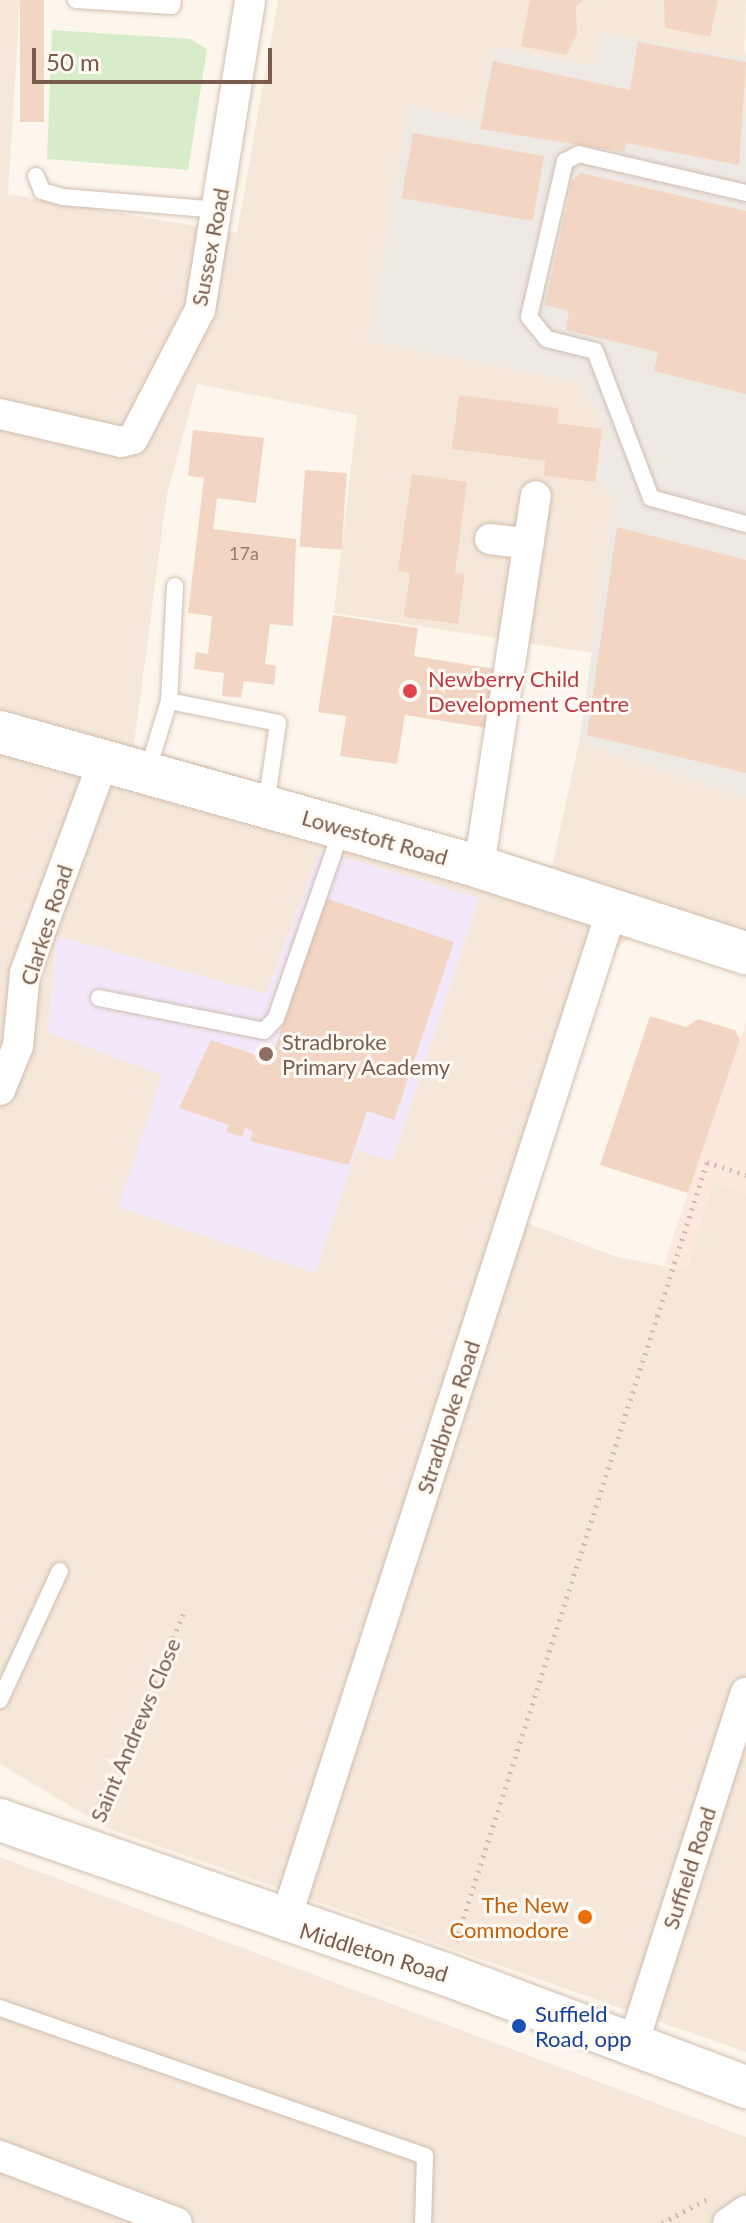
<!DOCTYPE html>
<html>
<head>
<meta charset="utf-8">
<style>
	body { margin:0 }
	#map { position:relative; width:746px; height:2223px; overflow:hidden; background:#fdf6ec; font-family:Lato,sans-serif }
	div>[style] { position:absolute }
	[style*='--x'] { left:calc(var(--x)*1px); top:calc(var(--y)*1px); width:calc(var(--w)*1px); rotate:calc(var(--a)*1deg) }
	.residential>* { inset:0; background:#f5e8da }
	.commercial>* { inset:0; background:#fde8e0 }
	.industrial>* { inset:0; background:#efe9e4 }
	.education>* { inset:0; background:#f3e8fa }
	.green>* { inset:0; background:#d8ecc9 }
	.building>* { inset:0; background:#f3d5c3; transform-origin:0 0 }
	.path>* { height:5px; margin-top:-2.5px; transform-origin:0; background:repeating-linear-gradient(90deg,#d9b8a5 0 2px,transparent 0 8px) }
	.roads { filter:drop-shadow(0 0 2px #d1beb0) drop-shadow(0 0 2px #d1beb0) }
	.lane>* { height:16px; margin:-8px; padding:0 8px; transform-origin:8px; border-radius:8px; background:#fff }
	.street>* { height:30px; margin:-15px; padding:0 15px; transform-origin:15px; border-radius:15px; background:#fff }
	.secondary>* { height:42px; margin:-21px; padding:0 21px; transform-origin:21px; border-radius:21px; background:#fff }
	.dots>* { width:22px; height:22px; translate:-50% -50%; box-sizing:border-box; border:4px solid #fffaf3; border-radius:50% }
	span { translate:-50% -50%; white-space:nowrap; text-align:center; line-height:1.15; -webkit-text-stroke:6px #fffaf3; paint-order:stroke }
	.number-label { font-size:18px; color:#987a6a }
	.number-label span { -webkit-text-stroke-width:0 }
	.street-label { font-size:22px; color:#7a5c4d }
	.health-label { font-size:22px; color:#be3a42 }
	.left { translate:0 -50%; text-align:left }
	.education-label { font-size:22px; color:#785e54 }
	.food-label { font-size:22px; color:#c56008 }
	.right { translate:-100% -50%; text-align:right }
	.transit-label { font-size:22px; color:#164399 }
	.scale { position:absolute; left:32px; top:48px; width:240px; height:36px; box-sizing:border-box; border:4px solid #7a5c4d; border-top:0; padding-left:10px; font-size:24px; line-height:28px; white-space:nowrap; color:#7a5c4d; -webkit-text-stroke:6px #fffaf3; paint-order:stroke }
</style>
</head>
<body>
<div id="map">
	<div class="residential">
		<i style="clip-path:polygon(evenodd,0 0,20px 0,8px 194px,237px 233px,278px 0,746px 0,744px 58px,601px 33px,595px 66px,494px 47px,477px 121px,410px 107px,369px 340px,579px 382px,606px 428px,597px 481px,614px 498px,592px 653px,334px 613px,357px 415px,197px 384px,167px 494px,134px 745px,552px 866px,579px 742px,746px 797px,746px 975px,634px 936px,613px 950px,527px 1223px,617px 1257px,686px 1270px,713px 1183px,746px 1194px,746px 2052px,107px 1828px,0 1764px,0 0,479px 898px,391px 1161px,48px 1032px,57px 936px,266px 994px,479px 898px)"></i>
		<i style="clip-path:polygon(0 1857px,746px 2137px,746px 2223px,0 2223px)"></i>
	</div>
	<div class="commercial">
		<i style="clip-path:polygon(746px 1022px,746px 1194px,713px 1183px,686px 1270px,664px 1264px)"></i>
	</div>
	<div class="industrial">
		<i style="clip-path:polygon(600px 33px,744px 58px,746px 47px,746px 797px,579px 742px,614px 498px,597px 482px,606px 428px,579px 382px,369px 341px,409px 107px,477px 121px,494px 47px,594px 66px)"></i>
	</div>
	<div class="education">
		<i style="clip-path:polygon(320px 850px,479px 898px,392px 1161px,357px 1150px,315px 1273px,118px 1207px,162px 1075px,48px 1032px,57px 936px,266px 994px)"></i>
	</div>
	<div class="green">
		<i style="clip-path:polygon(52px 30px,190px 39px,207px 49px,188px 170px,47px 159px)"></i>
	</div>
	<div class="building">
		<i style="left:20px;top:0;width:24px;height:122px"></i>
		<i style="clip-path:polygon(530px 0,583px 0,576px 6px,577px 35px,566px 55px,521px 46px)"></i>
		<i style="clip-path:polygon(664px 0,718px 0,710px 37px,665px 28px)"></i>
		<i style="clip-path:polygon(638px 42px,746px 62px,739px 165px,626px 143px,624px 152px,480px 129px,493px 61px,630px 90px)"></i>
		<i style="left:413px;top:133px;width:133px;height:66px;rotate:10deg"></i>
		<i style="clip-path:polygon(581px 173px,746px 211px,746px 394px,654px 371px,658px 352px,566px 330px,569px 311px,545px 305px,572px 181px)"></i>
		<i style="clip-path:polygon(459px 395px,559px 408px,557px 423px,602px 429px,595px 482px,544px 476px,545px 461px,452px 449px)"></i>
		<i style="clip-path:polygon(193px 430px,264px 438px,256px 503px,217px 498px,213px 529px,296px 539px,293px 626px,270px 624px,265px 664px,276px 666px,274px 685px,244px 681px,241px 698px,222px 696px,224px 673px,194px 669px,196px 652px,208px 654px,212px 616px,188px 613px,204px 478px,188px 476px)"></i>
		<i style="left:305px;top:470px;width:42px;height:77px;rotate:4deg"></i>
		<i style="clip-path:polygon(412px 474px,467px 482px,455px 573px,465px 574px,458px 624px,404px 617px,410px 573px,398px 571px)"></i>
		<i style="clip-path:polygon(617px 527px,746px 560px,746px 773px,587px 735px)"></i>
		<i style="clip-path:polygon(333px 615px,418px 628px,414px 656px,501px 670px,493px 729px,405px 715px,397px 764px,340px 756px,346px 716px,318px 712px)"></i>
		<i style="clip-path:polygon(325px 898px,454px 942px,394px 1120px,367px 1111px,349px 1165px,250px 1141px,253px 1131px,245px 1128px,242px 1137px,226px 1132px,229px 1125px,179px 1108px,211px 1040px,271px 1060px)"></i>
		<i style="clip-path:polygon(650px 1016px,686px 1027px,698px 1019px,735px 1030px,740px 1040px,688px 1193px,600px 1165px)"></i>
	</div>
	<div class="path">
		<i style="--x:99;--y:1815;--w:223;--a:-67.3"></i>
		<i style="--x:456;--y:1941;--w:818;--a:-72.14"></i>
		<i style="--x:707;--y:1162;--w:41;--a:18.4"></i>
		<i style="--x:662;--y:2223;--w:51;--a:-28.1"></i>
	</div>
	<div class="roads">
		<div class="lane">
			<i style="--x:76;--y:0;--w:96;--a:3.6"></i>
			<i style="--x:172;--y:6;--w:6;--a:-81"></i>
			<i style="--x:36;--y:176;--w:16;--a:68"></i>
			<i style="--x:42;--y:191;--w:22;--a:16"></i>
			<i style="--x:63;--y:197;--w:156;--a:4.8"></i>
			<i style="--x:746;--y:193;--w:171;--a:-166.9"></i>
			<i style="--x:579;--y:154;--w:16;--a:153"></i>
			<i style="--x:565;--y:161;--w:160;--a:103"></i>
			<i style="--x:529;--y:317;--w:28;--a:51"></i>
			<i style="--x:547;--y:339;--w:49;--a:14"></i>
			<i style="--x:595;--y:351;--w:157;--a:69.1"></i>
			<i style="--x:651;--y:498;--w:98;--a:15.3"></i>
			<i style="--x:169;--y:701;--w:111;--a:11.4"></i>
			<i style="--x:278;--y:723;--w:83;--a:98.3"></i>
			<i style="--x:147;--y:773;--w:75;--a:-73"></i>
			<i style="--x:169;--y:701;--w:115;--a:-87"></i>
			<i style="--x:99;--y:998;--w:168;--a:11.3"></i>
			<i style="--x:264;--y:1031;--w:18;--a:-47"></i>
			<i style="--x:276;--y:1018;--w:200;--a:-70.8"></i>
			<i style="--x:0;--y:1700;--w:142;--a:-65.1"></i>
			<i style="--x:0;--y:2008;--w:450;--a:19.2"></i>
			<i style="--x:425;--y:2156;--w:67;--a:91.7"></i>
		</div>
		<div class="street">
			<i style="--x:0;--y:414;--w:124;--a:13"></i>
			<i style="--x:121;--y:442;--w:12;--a:-14"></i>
			<i style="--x:133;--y:439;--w:145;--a:-62.6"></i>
			<i style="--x:200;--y:310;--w:314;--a:-80.8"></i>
			<i style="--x:490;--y:539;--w:39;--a:7"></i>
			<i style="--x:479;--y:867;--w:375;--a:-81.3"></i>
			<i style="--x:0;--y:1090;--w:48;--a:-67.8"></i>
			<i style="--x:18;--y:1046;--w:73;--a:-84.5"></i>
			<i style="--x:25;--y:973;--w:225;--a:-69.7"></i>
			<i style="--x:284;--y:1924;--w:1066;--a:-72.08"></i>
			<i style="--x:633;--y:2044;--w:369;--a:-72.2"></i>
			<i style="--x:0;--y:2156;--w:189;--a:20.7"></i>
			<i style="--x:728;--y:2223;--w:22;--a:-34"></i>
		</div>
		<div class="secondary">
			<i style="--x:0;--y:732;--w:498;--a:15.7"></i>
			<i style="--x:479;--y:867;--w:281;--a:17.9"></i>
			<i style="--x:0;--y:1820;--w:471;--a:19.1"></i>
			<i style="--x:445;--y:1974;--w:322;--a:20.6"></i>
		</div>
	</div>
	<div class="dots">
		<i style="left:410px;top:691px;background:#e0444e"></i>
		<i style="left:266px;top:1054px;background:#8d6e63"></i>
		<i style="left:585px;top:1917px;background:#e8710a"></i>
		<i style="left:519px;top:2026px;background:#1a4fb4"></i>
	</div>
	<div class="number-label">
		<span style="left:244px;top:553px">17a</span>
	</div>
	<div class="street-label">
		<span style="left:210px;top:247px;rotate:-79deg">Sussex Road</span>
		<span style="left:375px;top:837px;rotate:16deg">Lowestoft Road</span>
		<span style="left:46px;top:925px;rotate:-72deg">Clarkes Road</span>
		<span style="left:448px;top:1417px;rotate:-72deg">Stradbroke Road</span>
		<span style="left:135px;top:1730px;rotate:-67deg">Saint Andrews Close</span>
		<span style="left:689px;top:1868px;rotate:-72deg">Suffield Road</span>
		<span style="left:374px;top:1952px;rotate:17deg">Middleton Road</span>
	</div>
	<div class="health-label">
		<span class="left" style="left:428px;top:691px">Newberry Child<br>Development Centre</span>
	</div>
	<div class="education-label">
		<span class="left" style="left:282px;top:1054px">Stradbroke<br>Primary Academy</span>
	</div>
	<div class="food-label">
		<span class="right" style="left:569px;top:1917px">The New<br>Commodore</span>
	</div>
	<div class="transit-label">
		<span class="left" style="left:535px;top:2026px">Suffield<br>Road, opp</span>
	</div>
	<div class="scale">50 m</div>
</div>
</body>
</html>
